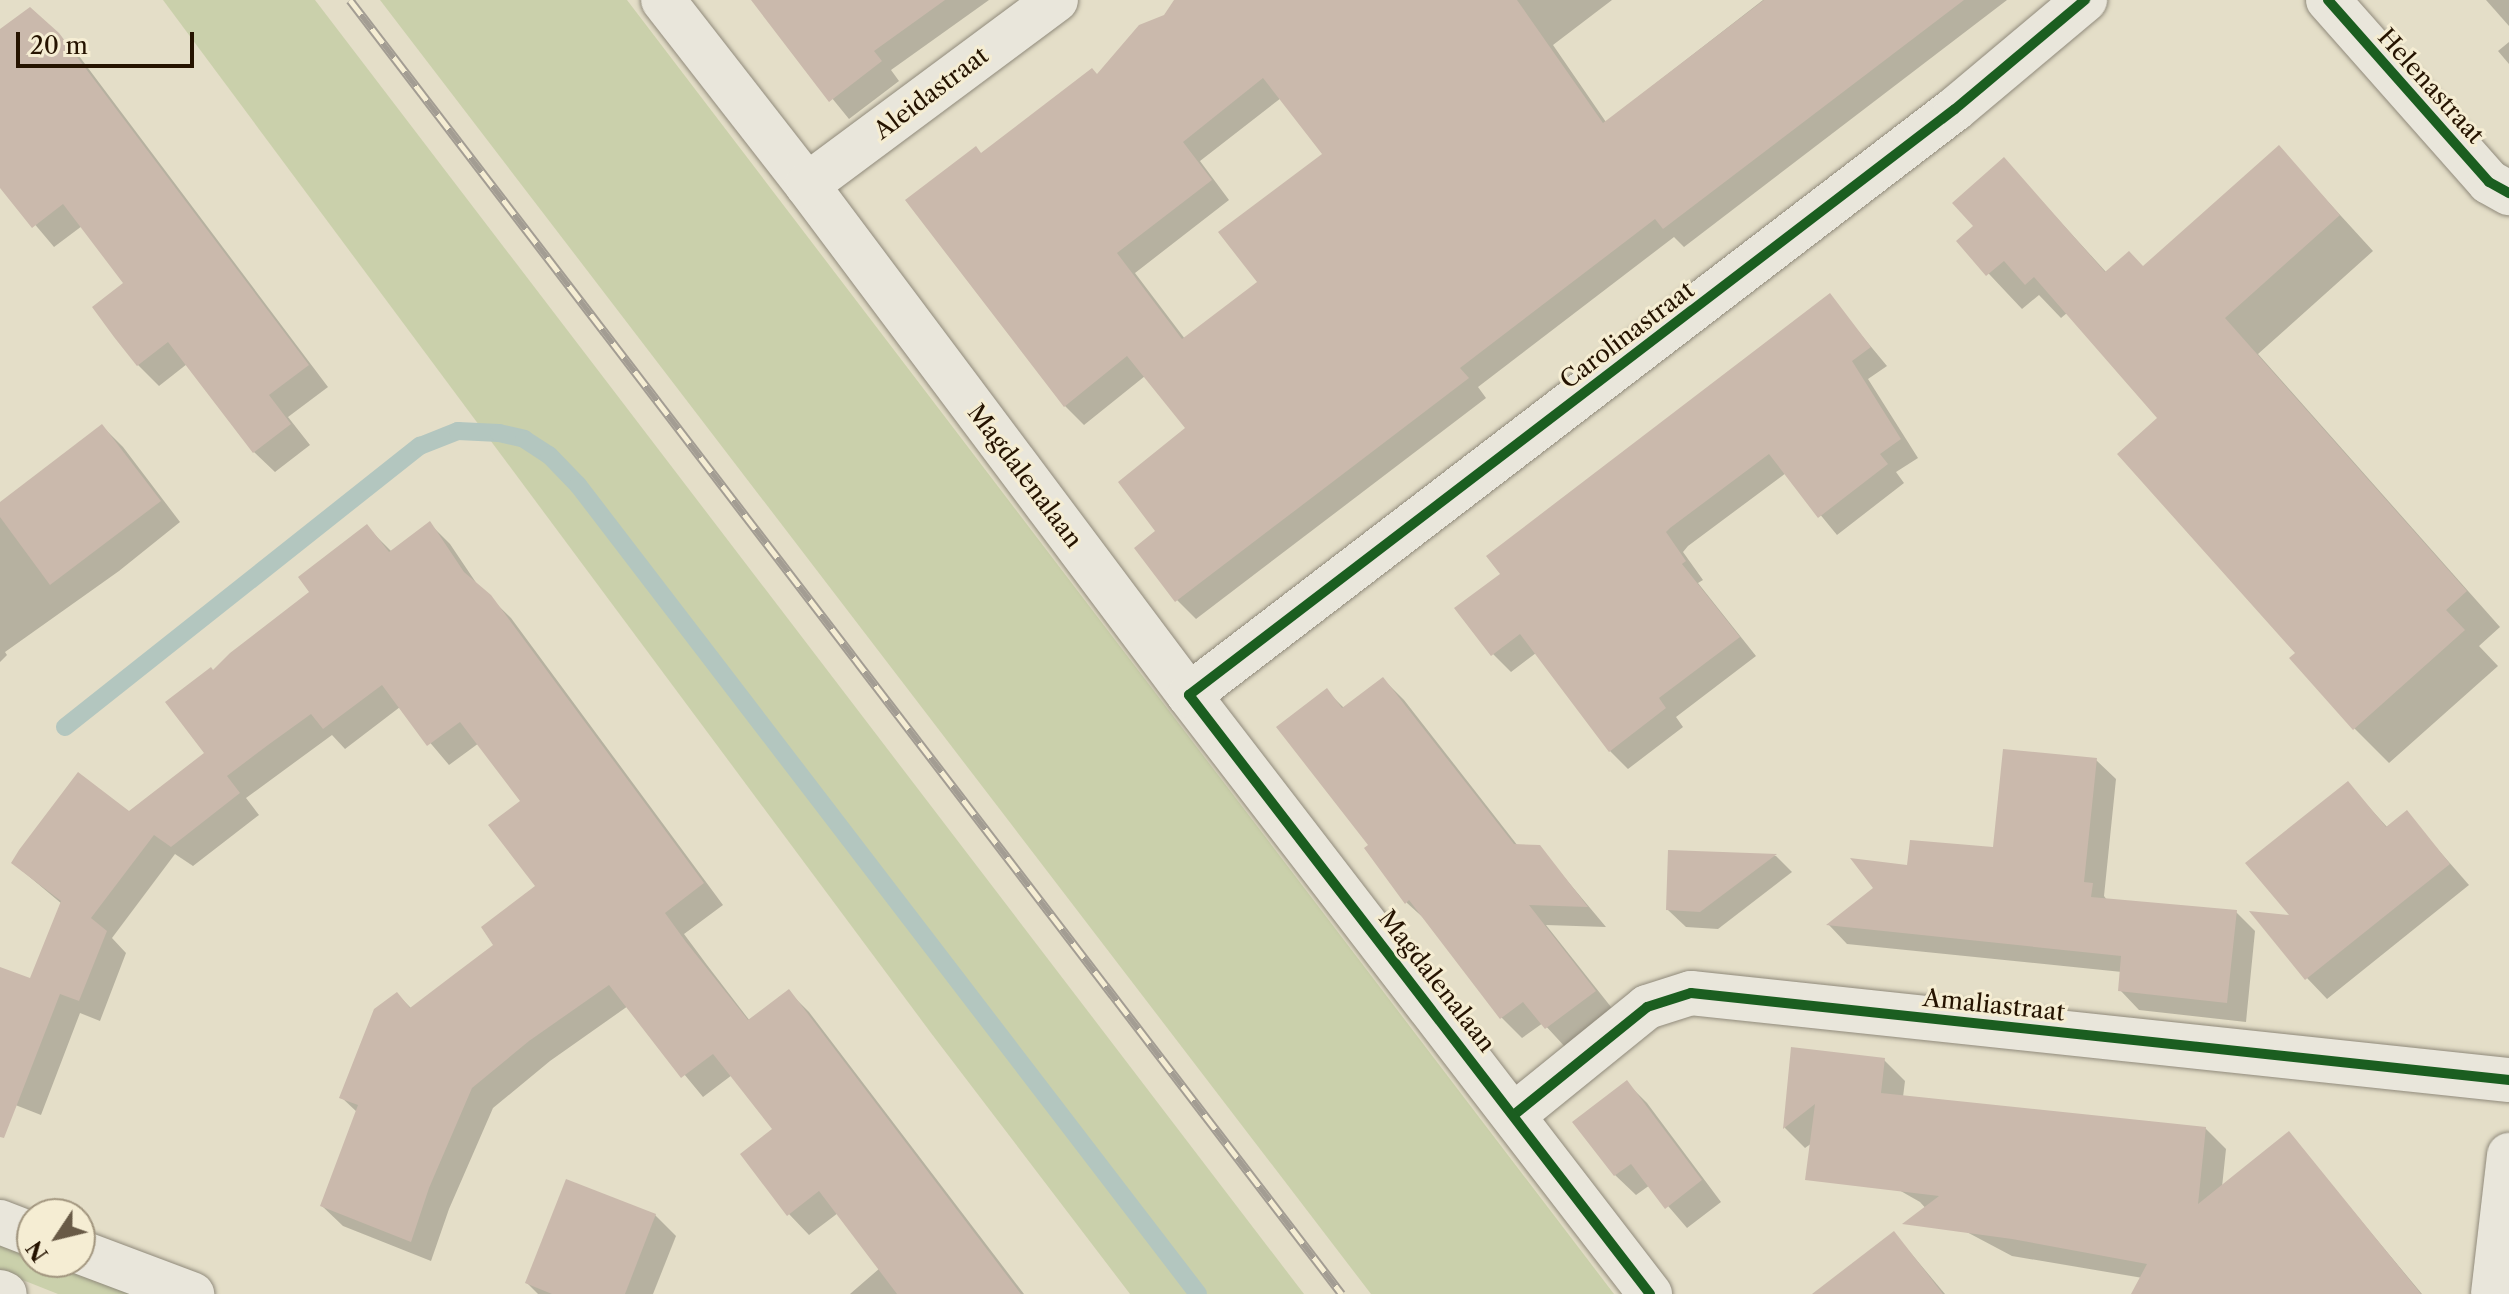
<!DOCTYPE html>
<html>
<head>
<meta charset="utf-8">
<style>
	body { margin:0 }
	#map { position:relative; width:2509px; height:1294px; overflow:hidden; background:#e4dec8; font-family:"Libre Caslon Text",serif }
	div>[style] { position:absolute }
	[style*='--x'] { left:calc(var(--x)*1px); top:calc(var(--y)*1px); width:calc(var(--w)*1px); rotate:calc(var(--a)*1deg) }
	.green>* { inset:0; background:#cad0ab }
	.shadow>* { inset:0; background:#0003 }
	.stream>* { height:18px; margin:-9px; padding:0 9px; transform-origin:9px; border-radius:9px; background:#b3c6bf }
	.building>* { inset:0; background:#cab9ac }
	.roads { filter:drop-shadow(0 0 2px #908a7b) drop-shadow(0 0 2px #908a7b) }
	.minor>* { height:44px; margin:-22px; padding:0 22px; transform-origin:22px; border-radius:22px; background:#e9e6db }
	.rail>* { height:9px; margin-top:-4.5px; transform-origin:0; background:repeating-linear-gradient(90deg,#f5edd3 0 18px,#a39d93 0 36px); box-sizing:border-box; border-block:2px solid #a39d93 }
	.cycleway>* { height:10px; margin:-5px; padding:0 5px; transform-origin:5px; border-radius:5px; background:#1b5e20 }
	span { translate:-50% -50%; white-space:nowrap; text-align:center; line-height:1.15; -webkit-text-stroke:6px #f5edd3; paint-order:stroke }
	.street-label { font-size:24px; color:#251300 }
	.north { position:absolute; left:16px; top:1198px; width:80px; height:80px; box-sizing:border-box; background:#f5edd3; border:2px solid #a2967f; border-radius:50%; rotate:235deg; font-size:22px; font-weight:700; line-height:32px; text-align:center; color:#251300 }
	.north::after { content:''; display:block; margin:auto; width:28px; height:36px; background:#685a46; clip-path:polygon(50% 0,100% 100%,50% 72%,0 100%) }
	.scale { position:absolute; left:16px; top:32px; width:178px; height:36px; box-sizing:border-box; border:4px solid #251300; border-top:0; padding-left:10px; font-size:24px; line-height:28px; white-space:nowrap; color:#251300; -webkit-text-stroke:6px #f5edd3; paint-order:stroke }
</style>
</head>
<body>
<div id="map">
	<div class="green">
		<i style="clip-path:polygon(163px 0,315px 0,1304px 1294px,1130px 1294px,931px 1033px)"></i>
		<i style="clip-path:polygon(380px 0,627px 0,1614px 1294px,1371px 1294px)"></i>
		<i style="clip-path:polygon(0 1237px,32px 1249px,32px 1262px,67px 1262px,153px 1294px,58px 1294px,0 1271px)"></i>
	</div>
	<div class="shadow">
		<i style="clip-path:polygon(752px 0,989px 0,891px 70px,899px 81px,849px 119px)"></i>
		<i style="clip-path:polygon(evenodd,1177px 0,1612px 0,1553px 45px,1606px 122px,1763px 0,2007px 0,1684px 247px,1674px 237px,1478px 387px,1486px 398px,1196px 619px,1177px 600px,1158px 532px,1188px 429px,1145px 376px,1084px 425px,1065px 406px,908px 201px,1098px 77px,1166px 16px,1177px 0,1281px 98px,1325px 155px,1260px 283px,1185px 339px,1135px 273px,1229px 200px,1200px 161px,1281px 98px)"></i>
		<i style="clip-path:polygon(2486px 0,2509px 0,2509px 26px)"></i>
		<i style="clip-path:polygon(0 32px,58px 34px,79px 56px,328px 387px,288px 417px,310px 445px,275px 472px,254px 452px,187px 364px,159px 386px,138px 365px,126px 283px,82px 226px,54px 247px,0 183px)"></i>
		<i style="clip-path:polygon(2509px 42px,2509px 64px,2498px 51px)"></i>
		<i style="clip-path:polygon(2279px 148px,2373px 251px,2258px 354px,2500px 627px,2479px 646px,2498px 666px,2389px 763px,2354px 728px,2160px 418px,2067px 313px,2061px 318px,2039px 295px,2022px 309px,1959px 242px,1976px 226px,2004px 160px,2107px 273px,2144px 268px)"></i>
		<i style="clip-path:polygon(1829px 296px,1887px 366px,1868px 379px,1918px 458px,1896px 472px,1904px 483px,1837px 535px,1786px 473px,1688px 546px,1683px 552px,1703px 580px,1698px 583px,1756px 656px,1676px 717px,1683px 727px,1628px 769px,1610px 751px,1536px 653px,1511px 672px,1493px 654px,1502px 574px)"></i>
		<i style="clip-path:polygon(102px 426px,123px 447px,180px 522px,119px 571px,5px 652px,7px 655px,0 662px,0 504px)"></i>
		<i style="clip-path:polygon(430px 524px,450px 544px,479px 587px,511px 618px,723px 905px,684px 934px,707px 965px,750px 1021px,789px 992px,809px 1012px,1024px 1294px,850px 1294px,880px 1268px,838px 1213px,809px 1235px,789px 1214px,775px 1130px,732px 1075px,703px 1097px,628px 1006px,550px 1061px,493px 1108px,449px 1209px,431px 1261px,343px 1226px,322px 1206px,358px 1113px,341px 1097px,397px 994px,412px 1009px,496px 945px,538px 887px,523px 801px,479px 743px,449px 765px,400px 707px,345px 749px,332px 735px,246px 798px,259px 815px,193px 866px,175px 854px,112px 938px,126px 953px,100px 1021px,80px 1013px,41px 1115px,0 1099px,0 969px,31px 981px,62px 904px,13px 863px,129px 814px,207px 753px,214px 672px,312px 592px,367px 527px,392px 552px)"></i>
		<i style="clip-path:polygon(1383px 679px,1404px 700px,1518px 846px,1539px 847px,1606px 927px,1546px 925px,1615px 1012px,1567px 1049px,1543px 1023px,1522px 1038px,1502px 1018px,1428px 922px,1407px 903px,1367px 849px,1370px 845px,1327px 691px,1345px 709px)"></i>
		<i style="clip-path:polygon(2096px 760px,2116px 779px,2104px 896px,2107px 900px,2236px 912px,2255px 931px,2246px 1022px,2139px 1010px,2120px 990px,2122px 972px,1847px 944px,1829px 925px,1909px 867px,1995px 849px)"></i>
		<i style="clip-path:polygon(2348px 784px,2388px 828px,2406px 813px,2469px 885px,2327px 999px,2307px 978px,2293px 917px)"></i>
		<i style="clip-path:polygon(1669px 852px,1776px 856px,1792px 872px,1718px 929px,1686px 927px,1668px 910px)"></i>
		<i style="clip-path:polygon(1793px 1050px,1884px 1060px,1905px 1081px,1903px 1097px,2205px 1128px,2226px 1149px,2222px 1187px,2289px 1134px,2422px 1294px,2238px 1294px,2012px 1256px,1929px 1212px,1920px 1202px,1834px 1153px,1819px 1138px,1805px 1148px,1785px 1128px)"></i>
		<i style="clip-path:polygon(1627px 1083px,1647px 1103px,1721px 1202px,1687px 1228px,1650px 1185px,1636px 1195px,1615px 1175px)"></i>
		<i style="clip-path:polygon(655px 1215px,676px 1236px,653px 1294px,538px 1294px,527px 1283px)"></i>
		<i style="clip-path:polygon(1894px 1233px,1945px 1294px,1815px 1294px)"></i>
	</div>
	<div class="stream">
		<i style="--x:65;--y:727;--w:453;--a:-38.4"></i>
		<i style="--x:420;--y:446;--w:41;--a:-21.5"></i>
		<i style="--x:458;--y:431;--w:41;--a:2.8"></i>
		<i style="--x:499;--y:433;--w:26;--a:13"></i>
		<i style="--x:524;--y:439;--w:30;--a:33"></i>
		<i style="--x:549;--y:455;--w:42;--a:46"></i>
		<i style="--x:578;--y:485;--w:1019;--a:52.53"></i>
	</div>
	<div class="building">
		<i style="clip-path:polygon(751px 0,945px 0,874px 51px,882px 61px,829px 102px)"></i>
		<i style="clip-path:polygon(evenodd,1174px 0,1517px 0,1603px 123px,1764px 0,1964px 0,1663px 229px,1655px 219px,1460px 368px,1469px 378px,1175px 602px,1134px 548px,1155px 531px,1118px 482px,1185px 428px,1127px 356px,1064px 407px,905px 200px,976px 146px,981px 153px,1092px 68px,1097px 74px,1139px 25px,1164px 15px,1174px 0,1263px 78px,1322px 154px,1218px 232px,1257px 282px,1182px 339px,1117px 253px,1212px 180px,1183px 142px,1263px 78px)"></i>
		<i style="clip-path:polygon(30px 7px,59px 33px,309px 365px,269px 395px,291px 424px,253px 453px,168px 342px,137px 366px,114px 337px,92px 307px,123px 283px,63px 204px,32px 228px,0 188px,0 29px)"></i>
		<i style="clip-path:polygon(2279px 145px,2340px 215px,2225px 318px,2467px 591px,2446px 610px,2465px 630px,2353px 730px,2289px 658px,2295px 653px,2117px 454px,2157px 418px,2034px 277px,2025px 285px,2004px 261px,1986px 276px,1956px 241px,1973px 226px,1952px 203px,2004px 157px,2105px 272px,2129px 251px,2143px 266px)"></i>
		<i style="clip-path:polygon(1830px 293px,1871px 347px,1852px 361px,1901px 439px,1880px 454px,1888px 464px,1818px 518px,1769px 454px,1670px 528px,1666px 532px,1686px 561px,1682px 564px,1740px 637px,1659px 698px,1666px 708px,1609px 752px,1520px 634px,1491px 656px,1454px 608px,1500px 574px,1486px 556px)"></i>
		<i style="clip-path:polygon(102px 424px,161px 501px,50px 585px,0 517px,0 502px)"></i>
		<i style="clip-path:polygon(430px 521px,464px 572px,491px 595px,704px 883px,665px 913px,686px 942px,748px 1020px,789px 989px,1021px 1294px,897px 1294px,819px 1191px,787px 1216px,740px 1154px,772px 1129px,743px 1092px,713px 1054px,681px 1078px,609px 985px,529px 1041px,472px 1088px,429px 1188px,411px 1242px,320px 1206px,358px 1105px,339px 1098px,374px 1009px,397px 992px,410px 1008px,452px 976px,493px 945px,481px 927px,535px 886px,488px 825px,520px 801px,460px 722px,427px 746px,382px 685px,323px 729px,311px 714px,268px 745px,227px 776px,240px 793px,171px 847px,154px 835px,91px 918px,107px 931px,79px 1001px,60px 994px,4px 1138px,0 1137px,0 967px,30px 978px,61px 901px,11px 863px,19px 850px,78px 772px,129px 811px,204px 753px,165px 702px,211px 667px,213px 670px,230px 653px,309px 592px,298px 577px,367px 524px,389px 552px)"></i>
		<i style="clip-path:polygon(1383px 677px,1514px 844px,1540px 845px,1588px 907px,1529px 905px,1596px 991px,1545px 1029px,1523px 1002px,1500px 1019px,1409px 900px,1405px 904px,1364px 848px,1368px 845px,1276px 727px,1327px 688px,1342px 708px)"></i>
		<i style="clip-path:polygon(2003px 749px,2097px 758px,2084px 882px,2093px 883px,2091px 897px,2237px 910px,2227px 1003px,2118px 991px,2121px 956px,1826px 925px,1873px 888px,1850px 858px,1907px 865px,1910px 840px,1993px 847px)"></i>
		<i style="clip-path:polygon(2348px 781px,2386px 827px,2407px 810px,2450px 864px,2305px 980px,2249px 911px,2289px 915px,2245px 863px)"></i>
		<i style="clip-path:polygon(1668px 850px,1777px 854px,1700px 912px,1666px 910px)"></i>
		<i style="clip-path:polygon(1791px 1047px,1885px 1058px,1881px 1093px,2206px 1127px,2198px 1204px,2289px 1131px,2421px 1294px,2131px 1294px,2147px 1264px,2012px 1239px,1902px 1224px,1939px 1196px,1805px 1180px,1815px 1104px,1783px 1129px)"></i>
		<i style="clip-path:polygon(1627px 1080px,1702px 1180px,1665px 1209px,1631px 1164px,1614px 1176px,1572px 1122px)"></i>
		<i style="clip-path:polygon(566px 1179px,656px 1214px,625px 1294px,552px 1294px,525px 1283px)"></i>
		<i style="clip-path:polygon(1894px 1231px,1943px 1294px,1812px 1294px)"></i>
	</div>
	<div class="roads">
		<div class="minor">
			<i style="--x:663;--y:0;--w:234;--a:52.1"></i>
			<i style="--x:807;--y:185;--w:637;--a:53.17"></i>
			<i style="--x:1189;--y:695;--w:756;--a:52.42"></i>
			<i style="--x:2328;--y:0;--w:243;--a:48.5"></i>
			<i style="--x:2489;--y:182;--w:23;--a:29"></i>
			<i style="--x:807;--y:185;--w:310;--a:-36.6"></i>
			<i style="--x:1189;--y:695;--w:964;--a:-37.42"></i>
			<i style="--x:1955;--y:109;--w:170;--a:-40"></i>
			<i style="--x:1515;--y:1114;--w:170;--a:-39"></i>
			<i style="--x:1647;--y:1007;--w:46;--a:-17.7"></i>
			<i style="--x:1691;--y:993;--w:823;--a:6.07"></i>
			<i style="--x:0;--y:1222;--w:34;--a:21"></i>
			<i style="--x:80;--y:1252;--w:120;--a:20.6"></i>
			<i style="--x:0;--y:1292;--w:5;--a:22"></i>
			<i style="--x:2493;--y:1294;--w:140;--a:-83.4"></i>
		</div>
	</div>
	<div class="rail">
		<i style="--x:350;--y:0;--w:1630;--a:52.53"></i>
	</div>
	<div class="cycleway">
		<i style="--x:2328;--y:0;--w:243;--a:48.5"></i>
		<i style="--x:2489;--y:182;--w:23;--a:29"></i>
		<i style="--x:1515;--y:1114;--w:170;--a:-39"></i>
		<i style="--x:1647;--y:1007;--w:46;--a:-17.7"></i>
		<i style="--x:1691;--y:993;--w:823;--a:6.07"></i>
		<i style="--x:1650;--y:1294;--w:756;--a:-127.58"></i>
		<i style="--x:1189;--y:695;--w:964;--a:-37.42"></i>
		<i style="--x:1955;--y:109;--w:170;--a:-40"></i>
	</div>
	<div class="street-label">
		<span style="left:2431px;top:86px;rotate:48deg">Helenastraat</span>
		<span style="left:931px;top:93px;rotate:-37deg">Aleidastraat</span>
		<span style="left:1627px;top:335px;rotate:-37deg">Carolinastraat</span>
		<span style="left:1025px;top:476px;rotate:53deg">Magdalenalaan</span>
		<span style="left:1437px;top:981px;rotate:52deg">Magdalenalaan</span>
		<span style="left:1994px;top:1005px;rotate:6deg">Amaliastraat</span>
	</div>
	<div class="north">N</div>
	<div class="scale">20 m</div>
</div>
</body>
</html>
